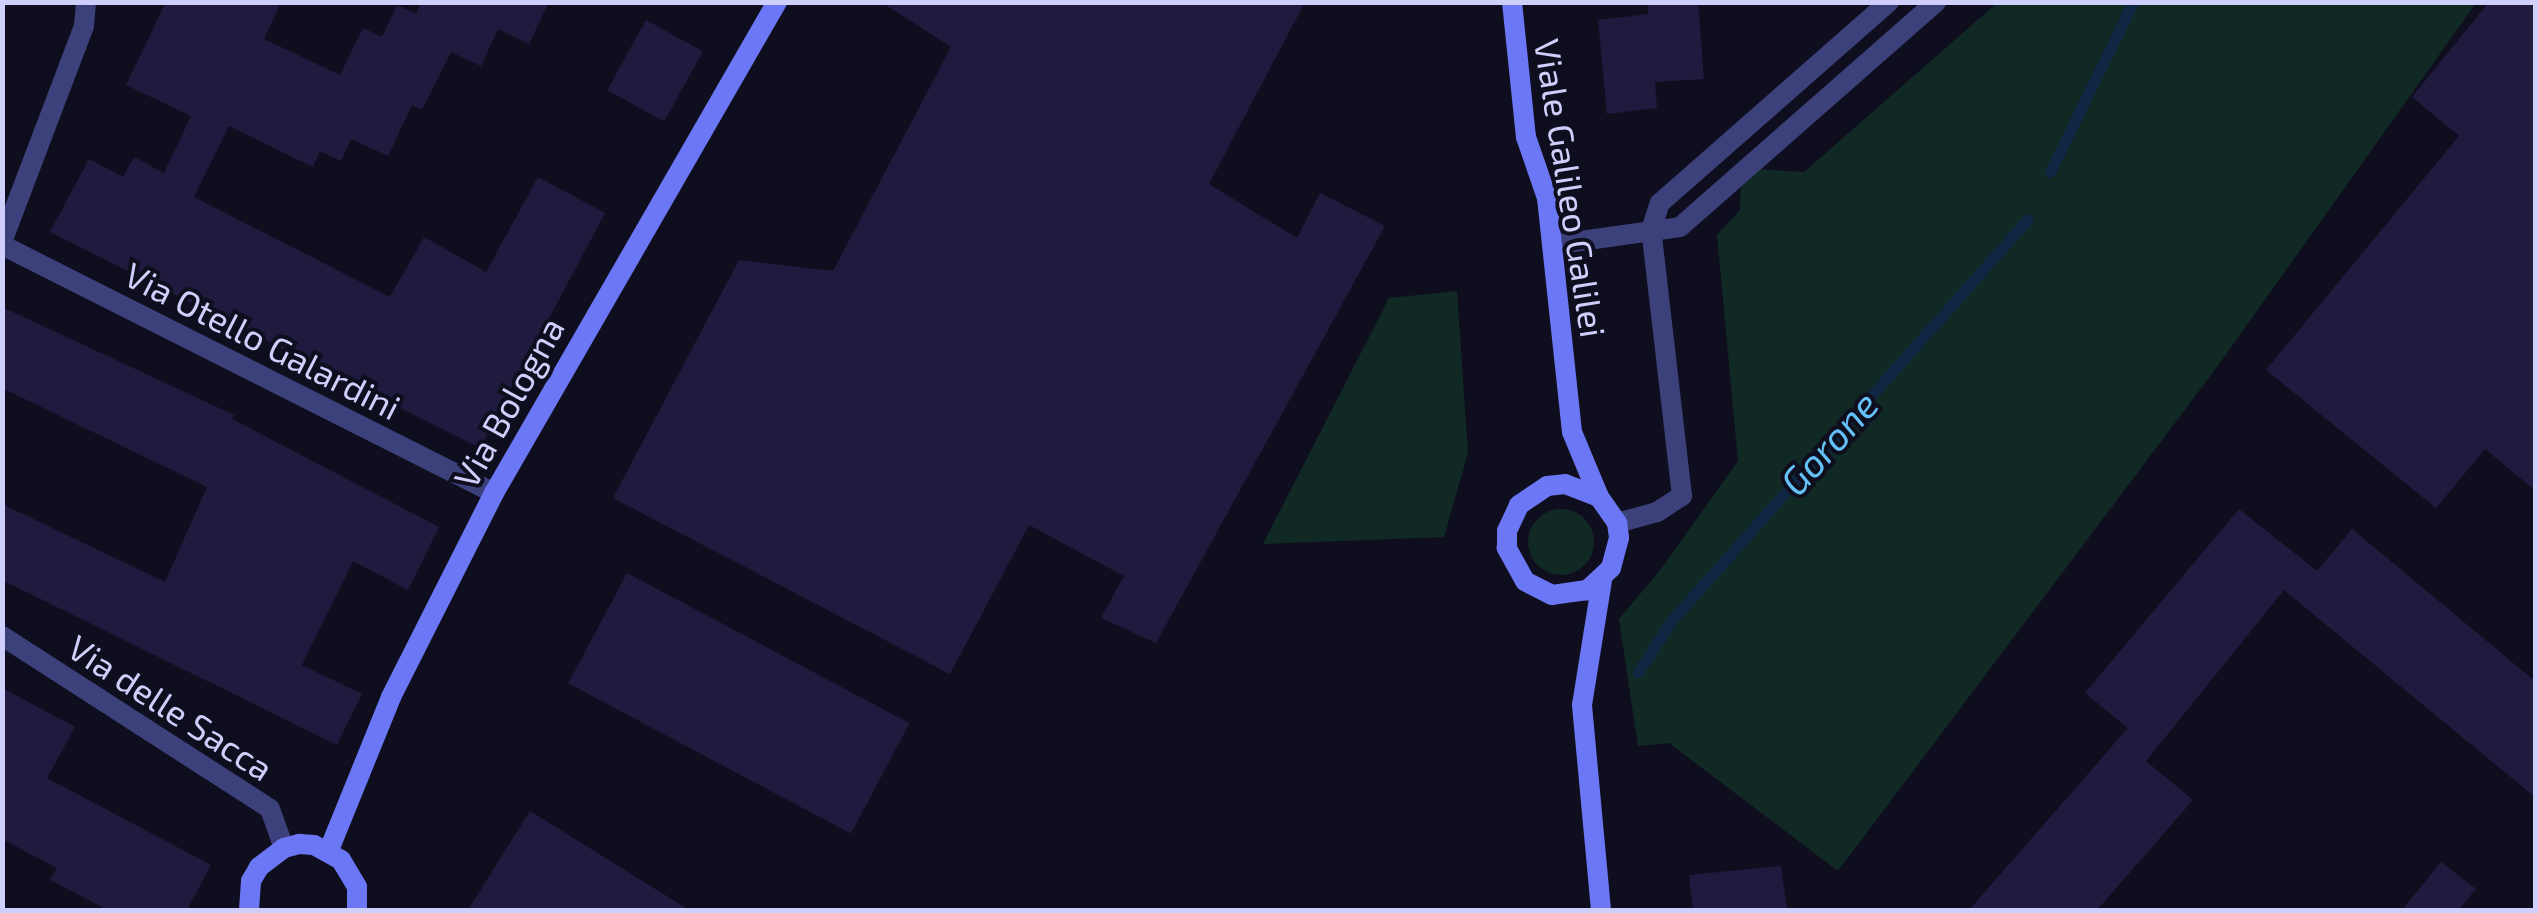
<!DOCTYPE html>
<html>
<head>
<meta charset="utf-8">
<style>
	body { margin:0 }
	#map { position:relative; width:2538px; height:913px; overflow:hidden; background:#0f0e1f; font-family:"Exo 2",sans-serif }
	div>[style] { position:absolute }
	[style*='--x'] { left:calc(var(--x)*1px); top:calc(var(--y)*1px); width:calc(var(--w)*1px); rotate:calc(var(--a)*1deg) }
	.green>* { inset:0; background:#112925 }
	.round { border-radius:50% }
	.stream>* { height:11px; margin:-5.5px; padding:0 5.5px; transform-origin:5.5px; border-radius:5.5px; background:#0f2742 }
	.building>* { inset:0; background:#1f1b3f; transform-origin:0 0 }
	.street>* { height:20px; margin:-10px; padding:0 10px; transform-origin:10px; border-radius:10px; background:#3c407b }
	.secondary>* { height:20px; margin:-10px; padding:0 10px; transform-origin:10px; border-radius:10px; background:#6c77f6 }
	span { translate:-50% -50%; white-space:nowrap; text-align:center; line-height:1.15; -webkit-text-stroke:8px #0f0e1f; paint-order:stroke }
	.street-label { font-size:35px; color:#cfcffc }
	.water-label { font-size:38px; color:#63c1f6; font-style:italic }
	.frame { position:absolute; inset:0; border:5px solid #cfcffc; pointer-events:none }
</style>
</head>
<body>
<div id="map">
	<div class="green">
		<i style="clip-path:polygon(1997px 3px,2476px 3px,2220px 363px,1838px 871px,1669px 743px,1638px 746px,1619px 619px,1661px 569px,1738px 461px,1717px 235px,1740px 210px,1741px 180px,1754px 169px,1804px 172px)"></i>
		<i style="clip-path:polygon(1457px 291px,1468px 453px,1444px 537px,1263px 544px,1389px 298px)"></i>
		<i class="round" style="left:1528px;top:509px;width:66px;height:66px"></i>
	</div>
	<div class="stream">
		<i style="--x:2050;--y:172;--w:189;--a:-64"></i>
		<i style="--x:1638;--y:672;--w:62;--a:-56.8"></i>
		<i style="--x:1672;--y:620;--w:536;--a:-48.4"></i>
	</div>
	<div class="building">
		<i style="clip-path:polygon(166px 2px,281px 2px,264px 39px,340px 75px,363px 28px,382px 37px,397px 5px,416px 14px,421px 2px,549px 2px,529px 44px,498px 29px,481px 66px,451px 52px,422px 110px,412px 105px,388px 156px,351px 139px,341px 161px,320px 151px,313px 167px,229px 126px,194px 197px,390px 297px,424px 237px,486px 272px,538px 177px,605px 213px,480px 448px,50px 232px,89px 159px,123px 177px,134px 157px,164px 173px,191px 116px,126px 85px)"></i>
		<i style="clip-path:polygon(881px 2px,1305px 2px,1209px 184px,1297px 238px,1320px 193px,1385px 226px,1156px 643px,1101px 618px,1124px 576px,1029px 525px,950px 674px,613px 498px,739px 260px,833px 271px,951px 47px)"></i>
		<i style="clip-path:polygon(1648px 2px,1698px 2px,1704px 79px,1655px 82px,1657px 108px,1607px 114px,1598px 20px,1648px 14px)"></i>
		<i style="clip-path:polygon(2489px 2px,2536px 2px,2536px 491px,2485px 449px,2436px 508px,2266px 370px,2459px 136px,2412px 97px)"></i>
		<i style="left:646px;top:20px;width:65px;height:80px;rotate:29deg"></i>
		<i style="clip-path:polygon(2px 307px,234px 415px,232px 419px,439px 527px,408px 590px,353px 561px,302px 665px,362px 694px,337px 745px,2px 580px,2px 504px,165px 582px,207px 487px,2px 388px)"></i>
		<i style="clip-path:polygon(2239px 509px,2317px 571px,2352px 529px,2536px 682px,2536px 798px,2284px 590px,2146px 761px,2193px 800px,2097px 910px,1969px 910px,2128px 728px,2085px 693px)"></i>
		<i style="left:627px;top:573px;width:320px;height:125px;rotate:28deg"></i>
		<i style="clip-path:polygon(2px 688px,75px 727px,47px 778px,211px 865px,187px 910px,108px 910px,50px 880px,57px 868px,2px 839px)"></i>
		<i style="clip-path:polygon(530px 811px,689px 910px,468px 910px)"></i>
		<i style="clip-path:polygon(2441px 862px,2476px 889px,2458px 910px,2402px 910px)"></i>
		<i style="clip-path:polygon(1781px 866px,1787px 910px,1693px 910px,1689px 875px)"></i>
	</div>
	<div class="street">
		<i style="--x:2;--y:242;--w:231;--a:-69.2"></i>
		<i style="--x:84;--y:26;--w:24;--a:-85"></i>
		<i style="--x:2;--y:245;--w:551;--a:26.75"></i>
		<i style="--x:1552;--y:245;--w:129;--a:-8"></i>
		<i style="--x:1680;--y:227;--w:341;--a:-41.3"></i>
		<i style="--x:1617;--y:523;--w:41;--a:-15.4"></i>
		<i style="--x:1657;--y:512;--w:30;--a:-33"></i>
		<i style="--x:1682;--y:496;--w:268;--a:-96.6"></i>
		<i style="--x:1651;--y:230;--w:28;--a:-72"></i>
		<i style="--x:1660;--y:203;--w:305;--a:-41.3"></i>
		<i style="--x:2;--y:636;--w:319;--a:32.8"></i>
		<i style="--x:270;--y:809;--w:41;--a:70.3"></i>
	</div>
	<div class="secondary">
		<i style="--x:1512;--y:2;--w:136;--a:84.1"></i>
		<i style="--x:1526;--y:137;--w:65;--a:71"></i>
		<i style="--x:1547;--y:198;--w:235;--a:83.9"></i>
		<i style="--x:1572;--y:432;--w:70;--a:67.4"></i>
		<i style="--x:1599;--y:497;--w:32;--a:55"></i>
		<i style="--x:1617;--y:523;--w:15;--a:82"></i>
		<i style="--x:1619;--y:538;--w:31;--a:105"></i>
		<i style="--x:1611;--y:568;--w:33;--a:137"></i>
		<i style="--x:1587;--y:590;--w:35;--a:172"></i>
		<i style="--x:1552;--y:595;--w:30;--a:-153"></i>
		<i style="--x:1525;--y:581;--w:38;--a:-119"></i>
		<i style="--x:1507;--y:548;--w:17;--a:-90"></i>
		<i style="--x:1507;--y:531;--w:29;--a:-65"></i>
		<i style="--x:1519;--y:505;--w:34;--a:-34"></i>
		<i style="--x:1547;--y:486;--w:18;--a:-6"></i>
		<i style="--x:1565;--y:484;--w:36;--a:21"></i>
		<i style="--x:329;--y:850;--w:165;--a:-67.9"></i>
		<i style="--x:391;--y:697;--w:229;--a:-63.2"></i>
		<i style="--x:494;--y:493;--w:567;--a:-60.04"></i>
		<i style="--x:249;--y:910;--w:29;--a:-86"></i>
		<i style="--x:251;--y:881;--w:16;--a:-60"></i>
		<i style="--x:259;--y:867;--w:31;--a:-37"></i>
		<i style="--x:284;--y:848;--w:16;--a:-15"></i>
		<i style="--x:299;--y:844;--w:15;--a:4"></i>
		<i style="--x:314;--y:845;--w:31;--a:29"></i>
		<i style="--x:341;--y:860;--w:31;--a:59"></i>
		<i style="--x:357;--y:887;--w:23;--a:90"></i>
		<i style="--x:1601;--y:910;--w:206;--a:-95.3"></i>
		<i style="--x:1582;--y:705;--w:127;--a:-80.9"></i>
	</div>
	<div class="street-label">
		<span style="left:1571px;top:188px;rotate:81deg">Viale Galileo Galilei</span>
		<span style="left:263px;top:340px;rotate:27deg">Via Otello Galardini</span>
		<span style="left:508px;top:402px;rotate:-61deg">Via Bologna</span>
		<span style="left:171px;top:707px;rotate:33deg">Via delle Sacca</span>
	</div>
	<div class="water-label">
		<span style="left:1829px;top:443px;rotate:-48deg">Gorone</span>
	</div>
	<div class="frame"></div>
</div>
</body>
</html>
